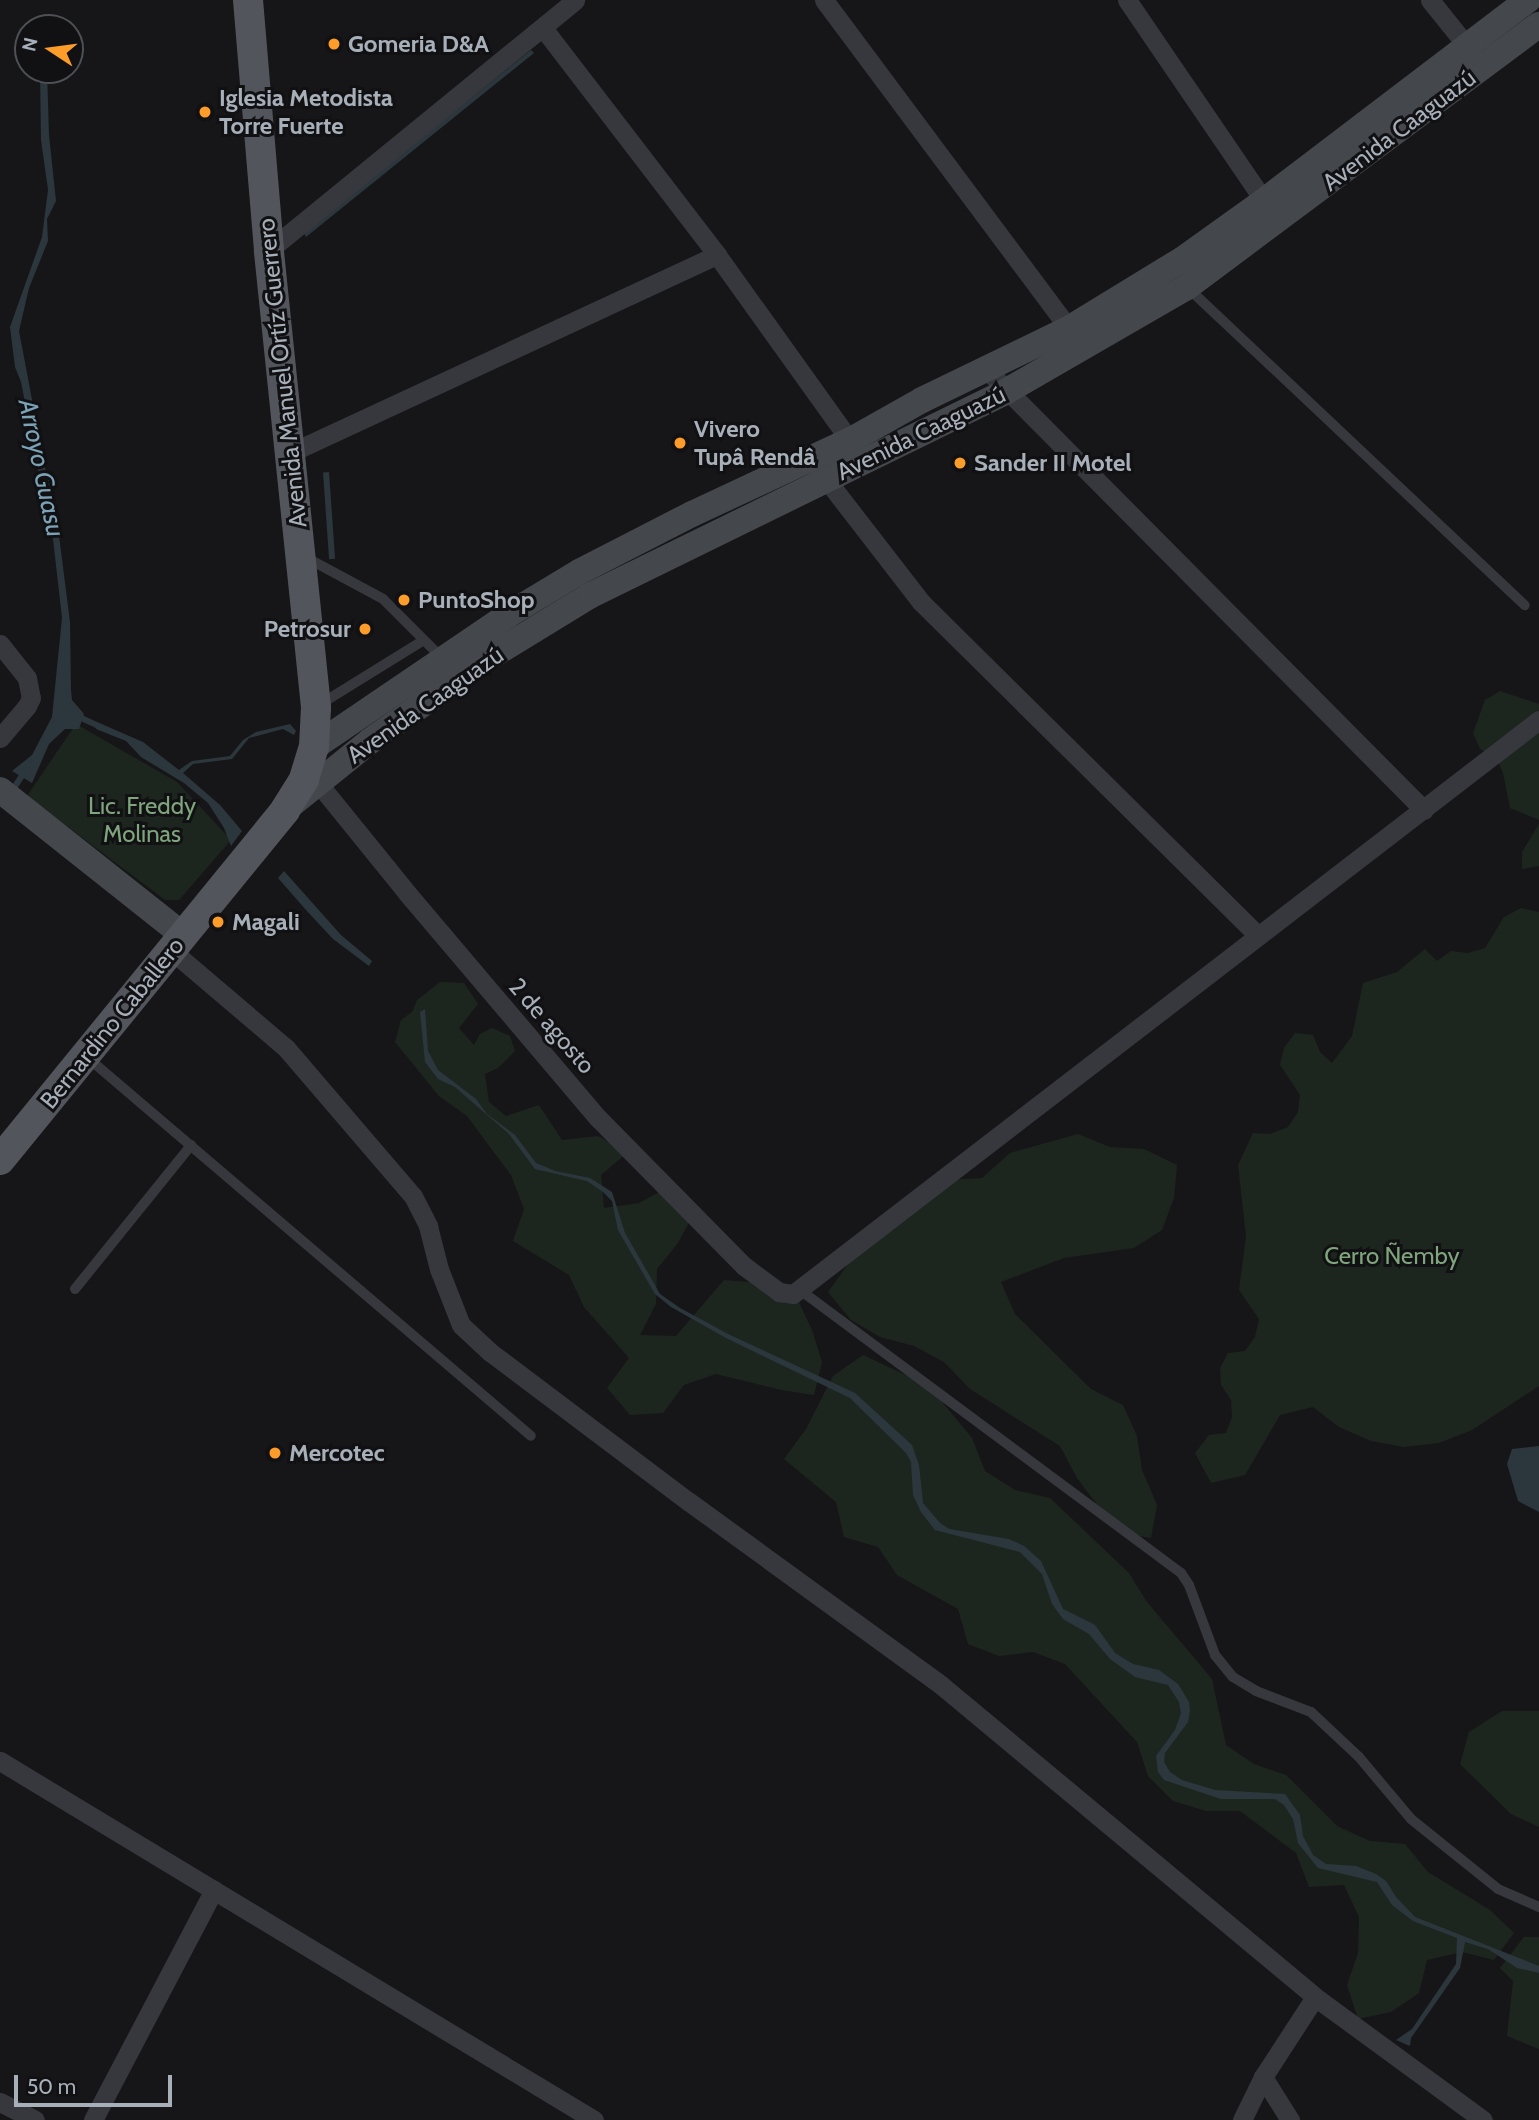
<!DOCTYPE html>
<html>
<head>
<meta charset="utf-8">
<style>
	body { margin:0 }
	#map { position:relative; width:1539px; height:2120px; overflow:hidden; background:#161618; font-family:Cabin,sans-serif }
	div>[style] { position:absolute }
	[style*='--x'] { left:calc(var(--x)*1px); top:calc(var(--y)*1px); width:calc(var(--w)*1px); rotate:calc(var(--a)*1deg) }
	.green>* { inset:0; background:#1d261e }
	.water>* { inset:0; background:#2b373d; transform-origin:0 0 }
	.stream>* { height:6px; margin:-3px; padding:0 3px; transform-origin:3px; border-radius:3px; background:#2b373d }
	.lane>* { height:10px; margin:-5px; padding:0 5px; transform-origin:5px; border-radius:5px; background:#37383d }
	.street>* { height:19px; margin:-9.5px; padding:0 9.5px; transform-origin:9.5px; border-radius:9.5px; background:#37383d }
	.secondary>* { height:26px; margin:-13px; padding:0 13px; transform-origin:13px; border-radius:13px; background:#44484d }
	.primary>* { height:30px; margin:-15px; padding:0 15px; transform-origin:15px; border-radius:15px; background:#52565c }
	.dots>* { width:19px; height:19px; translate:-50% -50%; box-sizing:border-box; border:4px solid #111113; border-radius:50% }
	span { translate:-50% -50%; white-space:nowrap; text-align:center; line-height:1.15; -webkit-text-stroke:6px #111113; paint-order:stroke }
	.poi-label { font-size:24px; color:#a7afb9; font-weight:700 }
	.left { translate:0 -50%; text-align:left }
	.right { translate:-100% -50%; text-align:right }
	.street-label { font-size:24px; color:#a7afb9 }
	.park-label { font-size:24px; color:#7fa57d }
	.water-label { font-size:26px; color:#7ca2b6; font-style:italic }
	.north { position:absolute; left:14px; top:14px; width:70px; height:70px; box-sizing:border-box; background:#111113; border:2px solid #4d5055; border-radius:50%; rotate:283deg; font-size:19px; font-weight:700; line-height:28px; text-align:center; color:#a7afb9 }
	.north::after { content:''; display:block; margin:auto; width:24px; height:32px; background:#fc9c2a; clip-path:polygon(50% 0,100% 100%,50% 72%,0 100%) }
	.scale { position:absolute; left:14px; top:2075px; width:158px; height:32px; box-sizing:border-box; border:4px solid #a7afb9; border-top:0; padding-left:9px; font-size:21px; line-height:24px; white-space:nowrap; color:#a7afb9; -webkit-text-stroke:5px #111113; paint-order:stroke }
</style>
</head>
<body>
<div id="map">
	<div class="green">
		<i style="clip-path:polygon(1500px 691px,1539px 704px,1539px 820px,1510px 808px,1503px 773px,1496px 757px,1480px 749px,1473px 733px,1485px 700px)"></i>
		<i style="clip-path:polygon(76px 724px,177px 782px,231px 840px,179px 900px,165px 900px,27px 796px)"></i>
		<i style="clip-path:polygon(1539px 824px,1539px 866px,1522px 869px,1522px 852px)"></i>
		<i style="clip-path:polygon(1521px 908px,1539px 912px,1539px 1386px,1472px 1430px,1439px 1443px,1404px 1447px,1371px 1441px,1339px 1427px,1313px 1407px,1280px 1415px,1245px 1475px,1211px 1483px,1195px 1453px,1209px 1435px,1226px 1433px,1232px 1417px,1231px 1400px,1221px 1385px,1220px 1368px,1228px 1353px,1245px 1351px,1255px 1337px,1259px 1319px,1239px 1290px,1246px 1236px,1238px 1165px,1253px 1133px,1270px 1134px,1288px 1127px,1298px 1112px,1300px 1095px,1280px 1065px,1284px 1048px,1295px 1033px,1313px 1035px,1320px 1052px,1332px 1063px,1352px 1036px,1363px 983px,1397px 972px,1425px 949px,1437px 961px,1451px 951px,1468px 953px,1485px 948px,1504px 917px)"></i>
		<i style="clip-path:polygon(440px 982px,464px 983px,478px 1004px,459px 1028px,474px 1045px,480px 1034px,492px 1028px,510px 1036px,515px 1051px,498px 1068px,485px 1074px,489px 1102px,506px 1116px,539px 1105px,562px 1140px,598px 1136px,627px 1153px,601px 1175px,604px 1208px,639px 1203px,671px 1186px,695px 1211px,678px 1243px,657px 1269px,656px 1304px,640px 1335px,676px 1336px,724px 1280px,761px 1283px,796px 1296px,812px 1330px,822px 1362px,814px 1395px,781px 1390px,716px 1374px,684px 1385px,663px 1413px,630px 1415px,607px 1388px,629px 1358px,584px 1307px,569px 1275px,513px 1241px,524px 1209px,511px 1175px,467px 1116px,439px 1096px,395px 1042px,401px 1020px,412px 1012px,417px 1000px)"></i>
		<i style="clip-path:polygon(1078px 1134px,1110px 1147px,1144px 1149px,1177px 1165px,1174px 1198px,1162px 1230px,1134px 1248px,1064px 1258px,1001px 1282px,1015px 1314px,1091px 1389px,1123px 1405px,1137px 1436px,1142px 1470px,1157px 1505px,1151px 1538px,1118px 1532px,1077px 1478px,1060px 1446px,970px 1389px,944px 1362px,914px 1346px,880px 1337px,851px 1320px,828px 1292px,858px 1250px,947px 1180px,982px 1178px,1010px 1153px)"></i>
		<i style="clip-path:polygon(863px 1355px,929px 1386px,972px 1438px,985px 1471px,1015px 1490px,1050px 1498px,1129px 1573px,1147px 1602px,1212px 1679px,1226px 1745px,1254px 1764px,1286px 1775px,1337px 1826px,1370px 1841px,1405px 1844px,1428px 1872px,1490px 1910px,1514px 1933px,1494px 1960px,1462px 1952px,1427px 1960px,1419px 1993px,1391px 2012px,1358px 2019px,1347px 1985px,1358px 1953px,1359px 1917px,1344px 1885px,1309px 1887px,1296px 1853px,1240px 1811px,1206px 1811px,1173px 1801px,1148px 1776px,1137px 1742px,1065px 1664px,1033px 1652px,999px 1656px,968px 1644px,958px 1609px,897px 1575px,878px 1547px,844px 1537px,836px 1502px,784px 1459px,806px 1429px,833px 1376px)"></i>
		<i style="clip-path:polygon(1502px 1711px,1539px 1711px,1539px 1827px,1511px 1814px,1460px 1764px,1469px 1732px)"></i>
		<i style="clip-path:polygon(1524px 1937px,1539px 1937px,1539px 2049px,1507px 2036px,1513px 1981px,1500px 1968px)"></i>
	</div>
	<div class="water">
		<i style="clip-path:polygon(531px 50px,534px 53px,306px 237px,303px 232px)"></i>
		<i style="clip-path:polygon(40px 70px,47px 70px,49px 135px,56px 201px,47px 219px,48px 241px,29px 288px,19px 331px,45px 468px,54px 496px,70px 622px,71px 690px,72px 700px,84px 714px,79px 729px,65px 729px,49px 744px,32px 783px,12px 771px,32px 755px,52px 717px,62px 618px,48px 495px,41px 485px,21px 382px,15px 367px,10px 327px,42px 237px,48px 190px,41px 140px)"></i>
		<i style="left:329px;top:472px;width:87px;height:6px;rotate:86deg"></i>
		<i style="clip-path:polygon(97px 722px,143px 742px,179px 770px,192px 761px,230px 756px,243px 740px,256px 732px,290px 724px,296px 731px,294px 735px,283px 729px,249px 738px,232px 759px,193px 764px,183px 773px,220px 805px,242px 831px,231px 846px,224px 828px,208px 803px,184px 783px,141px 757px,126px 741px,96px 729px)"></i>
		<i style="clip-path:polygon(284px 871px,341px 935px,372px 961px,369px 966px,333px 939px,306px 910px,278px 878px)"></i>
		<i style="clip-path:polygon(425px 1009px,428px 1051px,438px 1070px,476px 1099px,487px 1114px,515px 1135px,536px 1163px,555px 1171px,590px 1178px,612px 1192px,625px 1233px,660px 1294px,680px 1308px,728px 1334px,855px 1393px,912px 1445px,919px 1465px,923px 1503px,940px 1523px,949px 1529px,1009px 1539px,1024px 1546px,1041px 1561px,1063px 1609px,1095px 1625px,1115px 1653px,1133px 1664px,1159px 1670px,1178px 1684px,1189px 1702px,1190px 1710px,1188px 1722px,1165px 1753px,1164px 1762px,1170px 1772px,1182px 1780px,1215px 1790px,1285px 1794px,1300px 1815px,1303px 1836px,1313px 1855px,1326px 1864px,1356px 1866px,1376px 1874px,1386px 1881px,1396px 1897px,1415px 1917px,1539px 1966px,1539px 1973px,1517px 1968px,1488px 1949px,1465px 1942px,1460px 1968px,1411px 2038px,1410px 2046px,1396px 2040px,1412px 2029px,1456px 1964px,1457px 1938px,1413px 1921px,1392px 1905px,1377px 1882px,1318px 1868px,1298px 1843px,1293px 1819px,1284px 1805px,1275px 1799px,1221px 1799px,1164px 1780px,1158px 1772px,1156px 1756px,1175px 1730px,1181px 1713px,1179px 1702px,1168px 1685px,1135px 1677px,1110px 1659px,1089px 1634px,1063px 1619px,1052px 1604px,1042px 1574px,1020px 1552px,935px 1530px,921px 1512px,913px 1495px,911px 1462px,906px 1453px,850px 1398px,726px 1338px,671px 1307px,655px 1294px,618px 1230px,612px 1201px,603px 1192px,587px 1181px,535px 1169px,509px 1134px,455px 1087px,438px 1079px,425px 1062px,420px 1012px)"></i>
		<i style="clip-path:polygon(1539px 1446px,1539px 1512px,1518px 1501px,1507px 1464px,1512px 1449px)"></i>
	</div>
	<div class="stream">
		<i style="--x:75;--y:715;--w:31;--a:25"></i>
		<i style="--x:12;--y:791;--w:24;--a:-57"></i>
	</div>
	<div class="lane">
		<i style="--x:1187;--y:287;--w:464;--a:43.3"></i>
		<i style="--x:307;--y:558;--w:86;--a:28.3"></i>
		<i style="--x:383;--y:599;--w:83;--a:45"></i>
		<i style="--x:319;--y:705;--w:123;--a:-31.8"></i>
		<i style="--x:88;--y:1058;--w:582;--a:40.47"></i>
		<i style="--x:75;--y:1289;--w:185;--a:-51.1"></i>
		<i style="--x:800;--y:1290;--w:475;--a:36.6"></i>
		<i style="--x:1181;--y:1573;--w:14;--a:56"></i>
		<i style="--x:1189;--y:1585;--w:75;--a:69.6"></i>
		<i style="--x:1215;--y:1655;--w:28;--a:51"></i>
		<i style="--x:1233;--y:1677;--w:27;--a:31"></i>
		<i style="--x:1256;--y:1691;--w:59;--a:20.9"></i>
		<i style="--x:1311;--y:1712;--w:66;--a:43.2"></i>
		<i style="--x:1359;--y:1757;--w:81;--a:50"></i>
		<i style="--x:1411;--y:1819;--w:112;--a:38.8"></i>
		<i style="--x:1498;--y:1889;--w:45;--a:23.7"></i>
	</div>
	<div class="street">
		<i style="--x:824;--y:0;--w:423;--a:53.3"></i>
		<i style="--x:1127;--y:0;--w:243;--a:55.7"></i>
		<i style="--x:1430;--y:0;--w:70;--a:51.3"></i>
		<i style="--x:543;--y:28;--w:286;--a:52.5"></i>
		<i style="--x:717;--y:255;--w:239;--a:54.4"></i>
		<i style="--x:269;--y:250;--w:395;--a:-39.2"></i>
		<i style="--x:987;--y:370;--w:620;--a:45.2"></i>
		<i style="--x:290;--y:453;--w:471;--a:-24.9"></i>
		<i style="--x:819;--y:470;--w:167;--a:52.3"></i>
		<i style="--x:921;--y:602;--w:473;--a:44.7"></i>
		<i style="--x:0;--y:644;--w:43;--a:51.5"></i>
		<i style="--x:27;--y:678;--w:20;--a:79"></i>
		<i style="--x:31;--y:698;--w:9;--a:117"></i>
		<i style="--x:27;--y:706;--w:42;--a:130.2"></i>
		<i style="--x:317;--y:772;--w:11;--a:85"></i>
		<i style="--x:318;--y:783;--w:141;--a:51"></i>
		<i style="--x:407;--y:893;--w:295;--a:49.7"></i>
		<i style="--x:598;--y:1118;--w:208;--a:45.4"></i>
		<i style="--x:744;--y:1266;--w:44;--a:36.6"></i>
		<i style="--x:779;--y:1292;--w:14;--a:8"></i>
		<i style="--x:793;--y:1294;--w:941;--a:-37.58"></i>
		<i style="--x:172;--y:951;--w:150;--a:40.4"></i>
		<i style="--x:286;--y:1048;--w:195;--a:49.4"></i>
		<i style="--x:413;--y:1196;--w:34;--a:63"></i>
		<i style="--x:428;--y:1226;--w:44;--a:75.7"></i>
		<i style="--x:439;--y:1269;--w:60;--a:68.6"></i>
		<i style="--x:461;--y:1325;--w:40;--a:43"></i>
		<i style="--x:490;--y:1352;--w:248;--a:37"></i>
		<i style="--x:688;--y:1501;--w:313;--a:36"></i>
		<i style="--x:941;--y:1685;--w:487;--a:39.8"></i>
		<i style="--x:1315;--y:1997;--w:208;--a:36.2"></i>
		<i style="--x:0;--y:1761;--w:694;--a:31.15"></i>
		<i style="--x:0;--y:2102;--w:39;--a:27"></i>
		<i style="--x:93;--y:2120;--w:260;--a:-62.3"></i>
		<i style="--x:1242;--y:2120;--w:48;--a:-64"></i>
		<i style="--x:1290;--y:2120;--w:51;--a:-122.1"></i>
		<i style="--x:1263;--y:2077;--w:95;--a:-57"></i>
	</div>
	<div class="secondary">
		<i style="--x:314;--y:747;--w:235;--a:-34.2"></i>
		<i style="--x:508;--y:615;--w:83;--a:-31.2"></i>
		<i style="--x:579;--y:572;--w:127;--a:-27.2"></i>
		<i style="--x:692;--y:514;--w:175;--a:-25"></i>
		<i style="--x:851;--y:440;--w:81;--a:-29.4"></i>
		<i style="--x:922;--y:400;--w:165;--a:-25.9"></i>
		<i style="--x:1070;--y:328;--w:132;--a:-31.4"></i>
		<i style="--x:1183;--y:259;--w:100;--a:-35.6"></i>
		<i style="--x:1264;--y:201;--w:332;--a:-37.3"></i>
		<i style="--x:0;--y:790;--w:233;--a:38.4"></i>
		<i style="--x:292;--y:804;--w:100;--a:-38.9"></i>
		<i style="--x:370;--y:741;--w:144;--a:-35.1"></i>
		<i style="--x:488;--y:658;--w:119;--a:-31.5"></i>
		<i style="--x:589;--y:596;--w:463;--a:-26.1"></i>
		<i style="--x:1005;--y:392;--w:210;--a:-30"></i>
		<i style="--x:1187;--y:287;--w:439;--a:-36.7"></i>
	</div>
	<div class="primary">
		<i style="--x:0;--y:1160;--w:451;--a:-50.8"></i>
		<i style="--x:285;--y:810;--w:36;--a:-58"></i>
		<i style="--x:304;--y:779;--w:34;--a:-73"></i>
		<i style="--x:314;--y:747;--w:40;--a:-87.1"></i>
		<i style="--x:316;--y:707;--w:459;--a:-95.9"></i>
		<i style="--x:269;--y:250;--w:251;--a:-94.8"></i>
	</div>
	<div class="dots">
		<i style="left:334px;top:44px;background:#fc9c2a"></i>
		<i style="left:205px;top:112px;background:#fc9c2a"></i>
		<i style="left:680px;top:443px;background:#fc9c2a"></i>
		<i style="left:960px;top:463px;background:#fc9c2a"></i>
		<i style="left:404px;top:600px;background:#fc9c2a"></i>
		<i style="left:365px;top:629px;background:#fc9c2a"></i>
		<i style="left:218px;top:922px;background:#fc9c2a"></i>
		<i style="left:275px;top:1453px;background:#fc9c2a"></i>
	</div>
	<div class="poi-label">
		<span class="left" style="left:348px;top:44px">Gomeria D&amp;A</span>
		<span class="left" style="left:219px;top:112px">Iglesia Metodista<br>Torre Fuerte</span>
		<span class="left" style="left:694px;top:443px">Vivero<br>Tupâ Rendâ</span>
		<span class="left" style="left:974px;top:463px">Sander II Motel</span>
		<span class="left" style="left:418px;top:600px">PuntoShop</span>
		<span class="right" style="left:351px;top:629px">Petrosur</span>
		<span class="left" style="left:232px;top:922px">Magali</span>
		<span class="left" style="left:289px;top:1453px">Mercotec</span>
	</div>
	<div class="street-label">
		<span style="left:1399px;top:130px;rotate:-37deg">Avenida Caaguazú</span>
		<span style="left:282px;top:373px;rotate:-96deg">Avenida Manuel Ortíz Guerrero</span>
		<span style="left:921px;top:433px;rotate:-26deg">Avenida Caaguazú</span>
		<span style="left:425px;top:705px;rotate:-35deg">Avenida Caaguazú</span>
		<span style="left:112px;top:1023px;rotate:-51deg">Bernardino Caballero</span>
		<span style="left:552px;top:1026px;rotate:49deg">2 de agosto</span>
	</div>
	<div class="park-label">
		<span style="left:142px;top:820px">Lic. Freddy<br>Molinas</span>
		<span style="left:1392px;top:1256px">Cerro Ñemby</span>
	</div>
	<div class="water-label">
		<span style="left:41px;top:468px;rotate:78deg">Arroyo Guasu</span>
	</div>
	<div class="north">N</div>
	<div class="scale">50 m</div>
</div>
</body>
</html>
